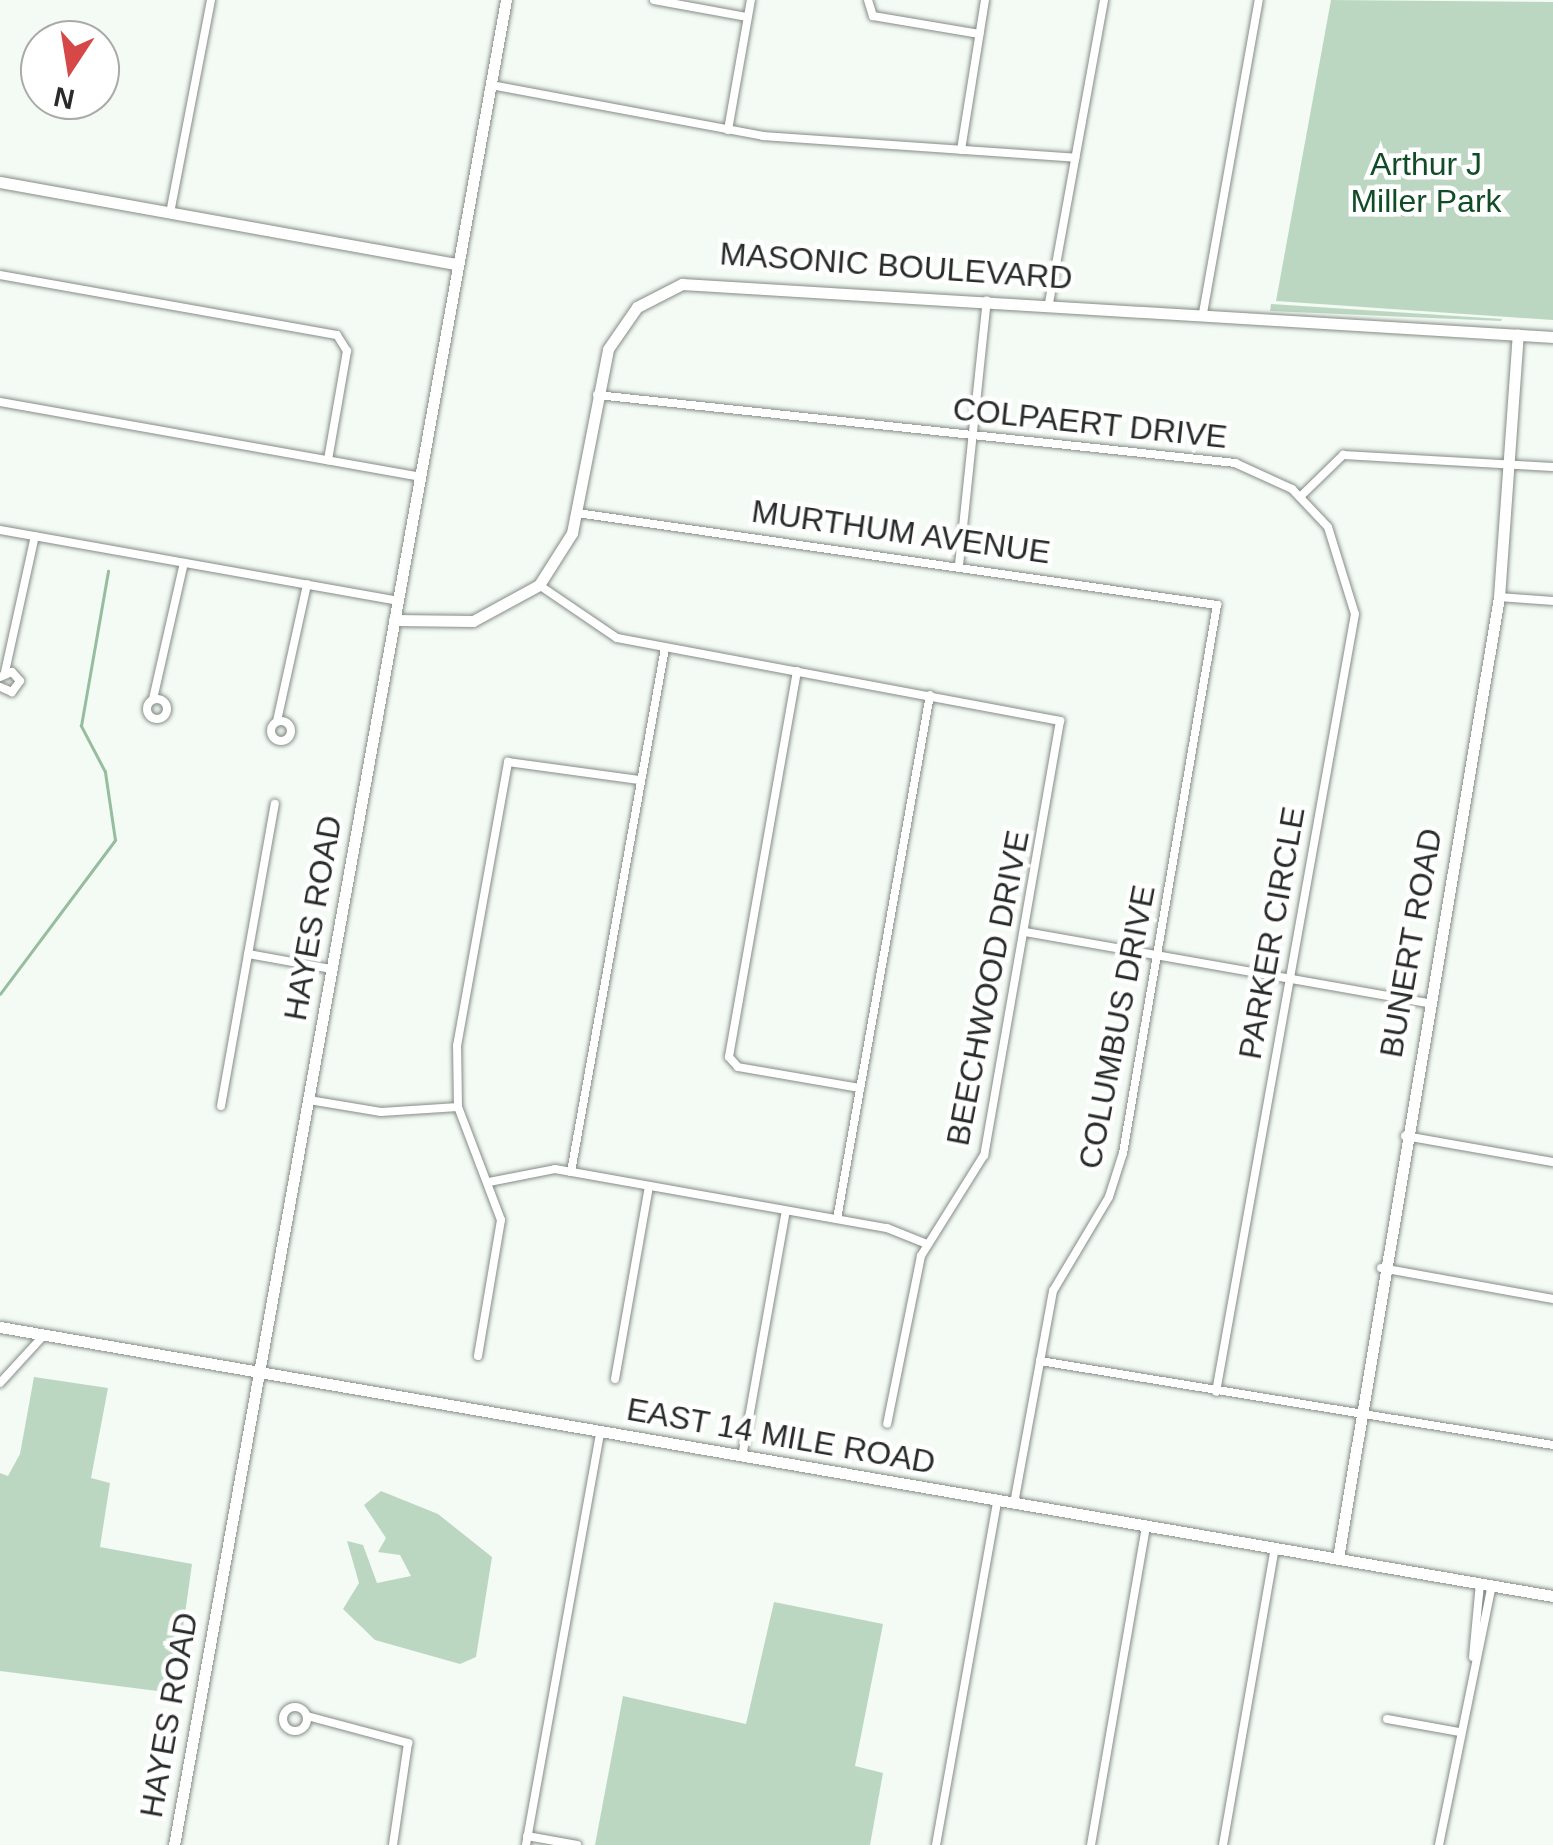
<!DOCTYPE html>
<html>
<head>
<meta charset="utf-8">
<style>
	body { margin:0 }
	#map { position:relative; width:1553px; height:1845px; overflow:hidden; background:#f3fbf4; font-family:Arial,sans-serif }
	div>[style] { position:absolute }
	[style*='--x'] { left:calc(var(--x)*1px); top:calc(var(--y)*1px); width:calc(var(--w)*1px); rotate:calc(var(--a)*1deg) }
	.green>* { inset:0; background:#bcd7c1 }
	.stream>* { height:2.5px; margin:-1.25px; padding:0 1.25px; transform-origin:1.25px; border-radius:1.25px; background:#97bd9f }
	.roads { filter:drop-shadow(0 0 2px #858c87) drop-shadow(0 0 2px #858c87) }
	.street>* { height:8px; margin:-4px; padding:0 4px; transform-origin:4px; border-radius:4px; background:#fff }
	.street>.ring { margin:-4px; padding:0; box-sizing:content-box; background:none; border:8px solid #fff; border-radius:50% }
	.secondary>* { height:11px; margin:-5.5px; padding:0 5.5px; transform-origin:5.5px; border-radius:5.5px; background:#fff }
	span { translate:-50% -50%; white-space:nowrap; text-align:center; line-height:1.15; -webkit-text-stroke:9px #fff; paint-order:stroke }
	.park-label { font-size:32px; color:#104d26 }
	.street-label { font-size:32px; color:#282b29 }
	.north { position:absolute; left:20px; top:20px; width:100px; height:100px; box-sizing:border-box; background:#fff; border:2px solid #a9aaa9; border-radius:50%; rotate:192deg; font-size:28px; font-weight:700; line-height:40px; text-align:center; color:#282b29 }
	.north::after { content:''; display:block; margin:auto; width:35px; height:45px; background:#d64747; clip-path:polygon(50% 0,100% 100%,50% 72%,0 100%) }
</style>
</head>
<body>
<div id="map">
	<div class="green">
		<i style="clip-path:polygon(1331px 0,1553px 2px,1553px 320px,1276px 301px)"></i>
		<i style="clip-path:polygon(1271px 304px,1502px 319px,1501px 321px,1270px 311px)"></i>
		<i style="clip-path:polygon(34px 1377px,108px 1388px,91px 1478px,110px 1483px,100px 1547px,192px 1564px,181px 1642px,164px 1672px,181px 1694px,0 1671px,0 1473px,8px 1476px,20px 1454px)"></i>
		<i style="clip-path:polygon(381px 1491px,438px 1514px,492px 1557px,476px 1657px,460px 1664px,375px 1640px,343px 1609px,359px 1583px,347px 1541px,363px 1545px,377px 1583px,411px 1576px,400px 1555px,378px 1552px,386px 1538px,364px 1505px)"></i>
		<i style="clip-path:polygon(774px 1602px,883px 1624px,855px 1766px,883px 1773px,870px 1845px,595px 1845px,623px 1696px,746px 1724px)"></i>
	</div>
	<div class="stream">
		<i style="--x:0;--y:994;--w:192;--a:-53.2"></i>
		<i style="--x:115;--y:840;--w:69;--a:-98.4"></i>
		<i style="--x:105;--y:772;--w:52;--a:-117.6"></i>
		<i style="--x:81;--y:726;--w:157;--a:-80.1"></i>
	</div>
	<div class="roads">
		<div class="street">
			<i style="--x:654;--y:0;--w:95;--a:10.4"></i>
			<i style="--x:868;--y:0;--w:17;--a:73"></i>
			<i style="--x:873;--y:16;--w:108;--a:9.6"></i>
			<i style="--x:491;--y:85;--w:277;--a:10.6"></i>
			<i style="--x:763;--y:136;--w:313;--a:4"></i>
			<i style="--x:728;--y:130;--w:132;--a:-80"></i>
			<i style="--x:961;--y:150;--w:152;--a:-80.9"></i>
			<i style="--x:170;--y:213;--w:217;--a:-79.1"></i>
			<i style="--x:0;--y:275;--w:342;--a:10.1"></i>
			<i style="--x:337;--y:335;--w:19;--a:58"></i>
			<i style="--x:347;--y:351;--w:111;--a:99.9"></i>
			<i style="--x:1049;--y:303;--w:308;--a:-79.7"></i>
			<i style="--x:1203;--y:313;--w:318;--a:-79.9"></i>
			<i style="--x:597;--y:395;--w:642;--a:6.08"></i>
			<i style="--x:1235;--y:463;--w:63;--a:24.5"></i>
			<i style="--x:1292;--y:489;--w:52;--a:46.5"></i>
			<i style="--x:1328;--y:527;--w:91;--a:72.8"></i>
			<i style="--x:1355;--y:614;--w:790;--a:100.13"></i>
			<i style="--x:0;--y:402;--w:424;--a:10.1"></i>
			<i style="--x:1301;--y:496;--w:59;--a:-44.3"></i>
			<i style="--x:1343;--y:455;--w:210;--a:3.3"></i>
			<i style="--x:577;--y:513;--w:647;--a:8.18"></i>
			<i style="--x:1217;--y:605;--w:556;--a:99.73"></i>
			<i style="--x:1123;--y:1153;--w:46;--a:107.7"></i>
			<i style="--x:1109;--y:1197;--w:109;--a:120.8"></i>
			<i style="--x:1053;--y:1291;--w:217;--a:100.4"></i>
			<i style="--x:0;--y:530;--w:404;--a:10.1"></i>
			<i style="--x:959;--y:565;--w:266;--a:-84"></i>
			<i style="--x:539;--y:585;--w:94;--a:34.2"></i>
			<i style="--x:617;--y:638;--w:451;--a:10.6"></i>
			<i style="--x:1060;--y:721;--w:441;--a:99.9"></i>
			<i style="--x:984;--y:1155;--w:119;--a:122"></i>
			<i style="--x:921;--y:1256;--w:171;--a:101.4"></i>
			<i style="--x:1499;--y:597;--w:54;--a:4.2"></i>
			<i style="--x:797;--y:671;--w:392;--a:100"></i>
			<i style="--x:729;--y:1057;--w:13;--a:48"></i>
			<i style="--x:738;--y:1067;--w:124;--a:9.8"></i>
			<i style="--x:5;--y:672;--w:139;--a:-77.6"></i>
			<i style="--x:0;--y:677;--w:13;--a:-23"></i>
			<i style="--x:12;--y:672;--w:12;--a:48"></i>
			<i style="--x:20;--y:681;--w:14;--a:126"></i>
			<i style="--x:12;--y:692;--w:13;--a:-157"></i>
			<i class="ring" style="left:147px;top:699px;width:12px;height:12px"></i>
			<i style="--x:153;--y:699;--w:139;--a:-77.2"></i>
			<i class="ring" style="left:271px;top:721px;width:12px;height:12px"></i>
			<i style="--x:277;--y:721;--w:140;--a:-77.6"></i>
			<i style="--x:1025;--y:932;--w:409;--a:10"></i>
			<i style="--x:248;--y:954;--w:84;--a:10.2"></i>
			<i style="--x:309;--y:1100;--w:73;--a:9.5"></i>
			<i style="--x:381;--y:1112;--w:77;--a:-3.7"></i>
			<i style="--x:221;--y:1106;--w:307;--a:-79.9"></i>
			<i style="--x:1405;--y:1136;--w:150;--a:10"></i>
			<i style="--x:571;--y:1172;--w:532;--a:-79.83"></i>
			<i style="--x:489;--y:1182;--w:67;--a:-11.1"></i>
			<i style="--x:555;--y:1169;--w:337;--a:10.1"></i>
			<i style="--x:887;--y:1228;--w:43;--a:21.8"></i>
			<i style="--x:837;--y:1219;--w:532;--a:-79.94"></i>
			<i style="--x:1381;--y:1268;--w:175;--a:10.2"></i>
			<i style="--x:478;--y:1356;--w:138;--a:-80.4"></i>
			<i style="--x:501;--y:1220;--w:121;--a:-110.8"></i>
			<i style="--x:458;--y:1107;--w:61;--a:-90.9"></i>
			<i style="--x:457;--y:1046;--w:289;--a:-79.8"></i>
			<i style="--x:508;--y:762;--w:132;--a:7.8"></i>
			<i style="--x:1040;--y:1361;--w:520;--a:9.3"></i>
			<i style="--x:615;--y:1379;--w:195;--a:-80"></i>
			<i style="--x:0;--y:1383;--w:64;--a:-47.5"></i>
			<i style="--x:742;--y:1457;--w:250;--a:-79.9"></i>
			<i style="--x:1473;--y:1657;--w:74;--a:-84.6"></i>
			<i class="ring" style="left:283px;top:1707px;width:16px;height:16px"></i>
			<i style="--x:307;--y:1716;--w:105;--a:15"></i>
			<i style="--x:408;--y:1743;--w:103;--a:98.4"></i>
			<i style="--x:1387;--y:1719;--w:73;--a:10.2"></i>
			<i style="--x:527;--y:1836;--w:51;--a:10.2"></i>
			<i style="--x:526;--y:1845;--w:419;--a:-79.8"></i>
			<i style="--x:936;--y:1845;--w:349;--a:-79.9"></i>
			<i style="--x:1091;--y:1845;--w:324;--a:-80.2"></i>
			<i style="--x:1223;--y:1845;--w:302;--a:-80.1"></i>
			<i style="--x:1439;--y:1845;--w:265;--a:-78.5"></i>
		</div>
		<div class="secondary">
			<i style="--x:0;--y:182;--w:463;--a:10.2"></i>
			<i style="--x:394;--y:620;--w:79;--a:0.7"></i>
			<i style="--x:473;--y:621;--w:75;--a:-28.6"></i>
			<i style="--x:539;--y:585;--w:62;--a:-57.6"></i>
			<i style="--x:572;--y:533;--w:187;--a:-78.9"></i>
			<i style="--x:608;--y:349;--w:51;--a:-55.4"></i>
			<i style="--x:637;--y:307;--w:51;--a:-27.1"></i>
			<i style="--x:682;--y:284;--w:873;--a:3.48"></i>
			<i style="--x:0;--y:1327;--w:1576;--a:9.83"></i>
			<i style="--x:1338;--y:1558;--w:974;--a:-80.49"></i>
			<i style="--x:1499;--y:597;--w:263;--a:-85.9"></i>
			<i style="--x:174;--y:1845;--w:1875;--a:-79.8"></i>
		</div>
	</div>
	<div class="park-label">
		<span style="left:1426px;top:183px">Arthur J<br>Miller Park</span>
	</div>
	<div class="street-label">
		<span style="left:896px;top:266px;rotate:4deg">MASONIC BOULEVARD</span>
		<span style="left:1090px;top:423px;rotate:6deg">COLPAERT DRIVE</span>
		<span style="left:901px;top:532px;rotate:8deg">MURTHUM AVENUE</span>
		<span style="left:313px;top:918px;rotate:-80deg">HAYES ROAD</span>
		<span style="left:1272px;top:933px;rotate:-80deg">PARKER CIRCLE</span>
		<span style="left:1411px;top:943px;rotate:-80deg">BUNERT ROAD</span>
		<span style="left:988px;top:988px;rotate:-79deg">BEECHWOOD DRIVE</span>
		<span style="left:1117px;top:1027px;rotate:-79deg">COLUMBUS DRIVE</span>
		<span style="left:781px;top:1436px;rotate:10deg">EAST 14 MILE ROAD</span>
		<span style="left:169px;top:1715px;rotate:-80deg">HAYES ROAD</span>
	</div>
	<div class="north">N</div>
</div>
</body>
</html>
